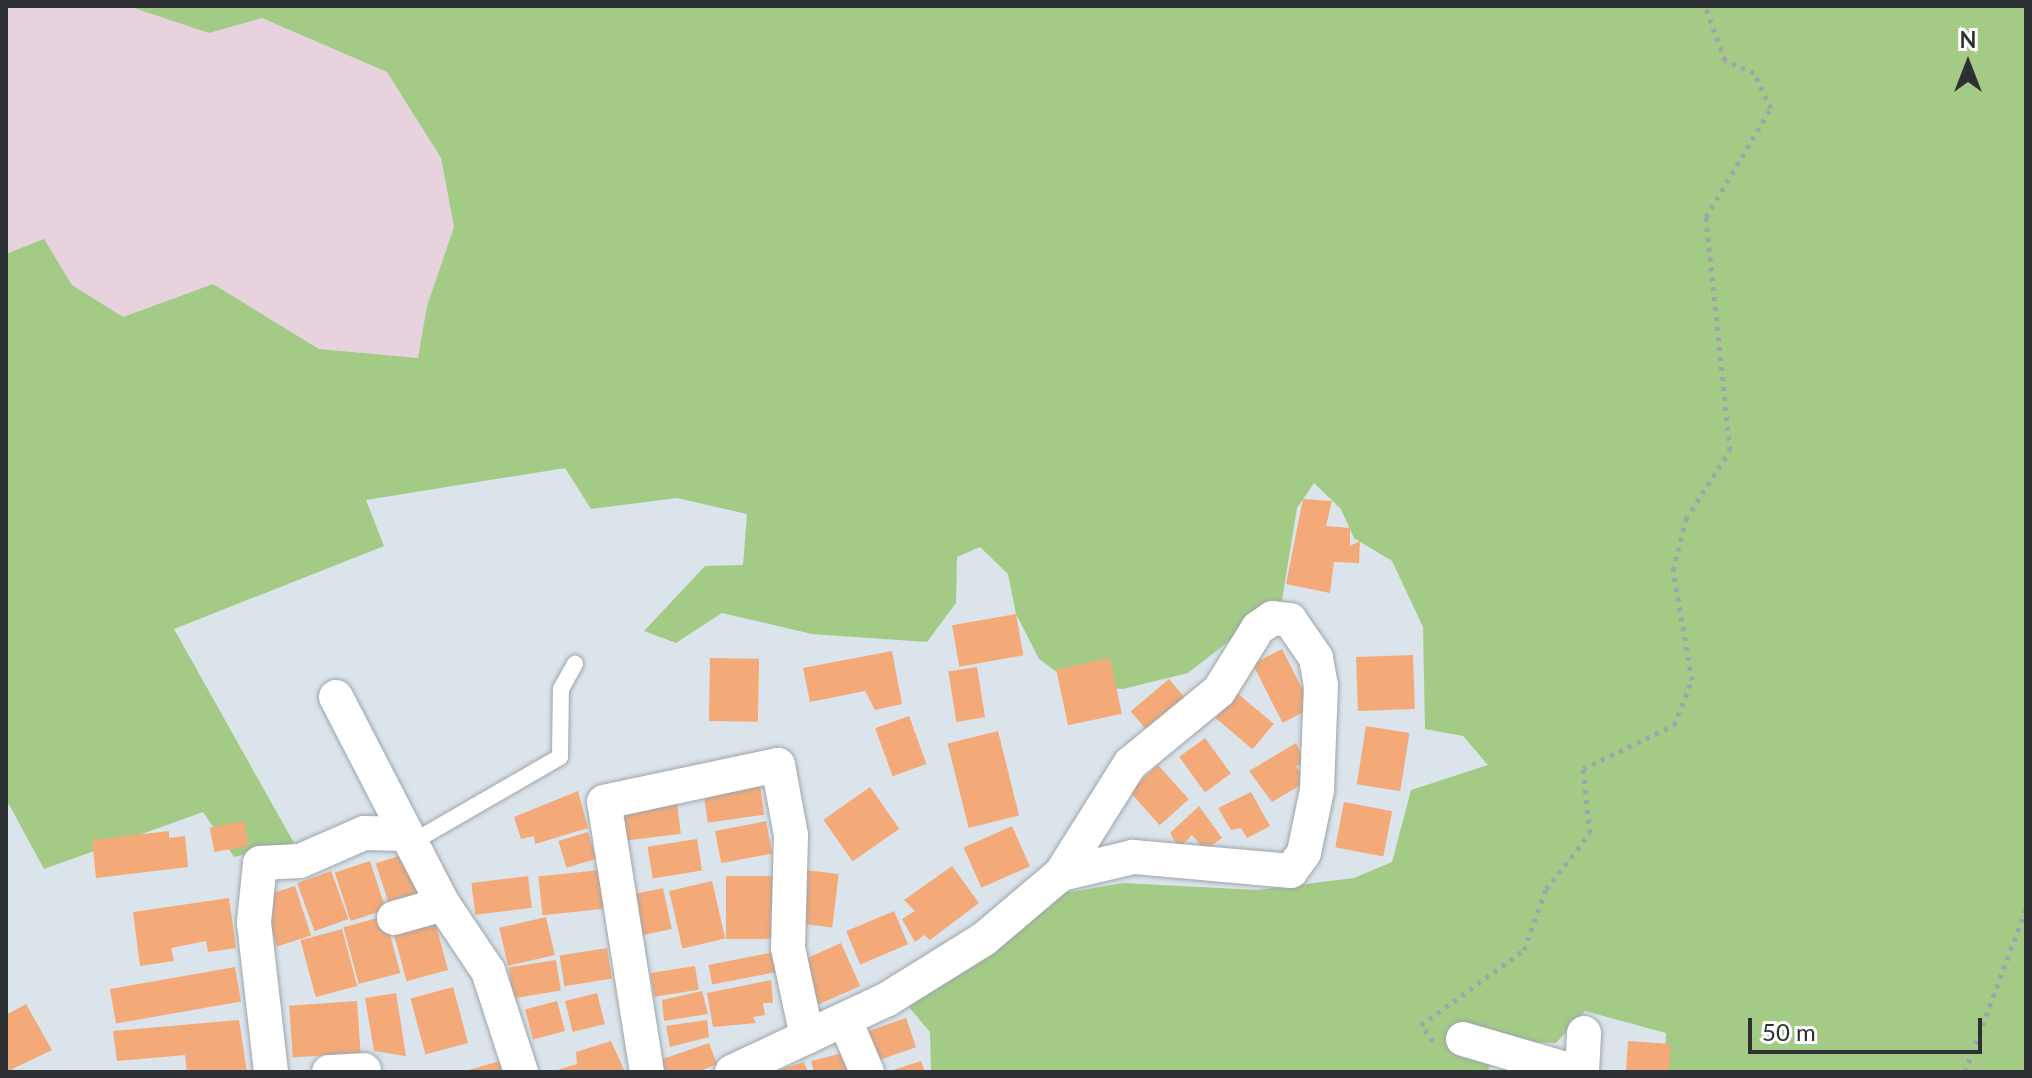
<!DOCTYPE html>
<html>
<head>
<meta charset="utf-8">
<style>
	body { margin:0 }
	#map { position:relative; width:2032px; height:1078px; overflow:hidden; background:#dbe4eb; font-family:Lato,sans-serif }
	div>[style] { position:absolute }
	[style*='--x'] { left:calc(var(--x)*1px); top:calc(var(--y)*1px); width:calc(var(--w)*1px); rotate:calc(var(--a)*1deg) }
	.education>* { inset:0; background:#e8d2de }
	.green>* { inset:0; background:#a3cb86 }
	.building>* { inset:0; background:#f4aa78; transform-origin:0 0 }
	.path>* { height:5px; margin-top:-2.5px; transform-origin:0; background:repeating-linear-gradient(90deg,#9fa6ab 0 4px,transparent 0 10px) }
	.roads { filter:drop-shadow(0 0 2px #9da5ac) drop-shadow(0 0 2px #9da5ac) }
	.service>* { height:16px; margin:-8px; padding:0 8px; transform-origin:8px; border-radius:8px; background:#fff }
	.minor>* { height:34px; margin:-17px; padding:0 17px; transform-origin:17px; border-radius:17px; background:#fff }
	span { translate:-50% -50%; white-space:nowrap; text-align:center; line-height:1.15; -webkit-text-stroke:6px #fff; paint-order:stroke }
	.frame { position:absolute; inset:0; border:8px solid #2e3134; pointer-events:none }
	.north { position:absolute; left:1928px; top:24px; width:80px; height:80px; -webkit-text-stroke:6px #fff; paint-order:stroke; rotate:0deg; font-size:22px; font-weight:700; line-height:32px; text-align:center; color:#2e3134 }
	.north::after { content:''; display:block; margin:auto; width:28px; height:36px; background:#2e3134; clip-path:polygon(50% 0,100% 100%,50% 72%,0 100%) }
	.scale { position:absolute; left:1748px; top:1018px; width:234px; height:36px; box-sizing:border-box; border:4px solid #2e3134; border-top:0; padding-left:10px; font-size:24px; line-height:28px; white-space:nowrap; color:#2e3134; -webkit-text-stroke:6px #fff; paint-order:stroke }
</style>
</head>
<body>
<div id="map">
	<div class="education">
		<i style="clip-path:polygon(6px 6px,128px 6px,209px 33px,262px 18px,387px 72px,441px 158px,454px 227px,427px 306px,419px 358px,319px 349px,213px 284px,123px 317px,72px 285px,44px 240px,6px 254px)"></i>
	</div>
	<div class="green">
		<i style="clip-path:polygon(128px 6px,2026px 6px,2026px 1072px,1664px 1072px,1666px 1033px,1585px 1011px,1556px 1043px,1503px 1041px,1487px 1072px,931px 1072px,930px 1032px,908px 1006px,923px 980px,1064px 893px,1123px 883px,1258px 890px,1354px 878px,1392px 862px,1411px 790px,1488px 765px,1463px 736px,1425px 729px,1423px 627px,1392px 561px,1354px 538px,1341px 509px,1314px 483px,1297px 508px,1282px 600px,1188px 673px,1123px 689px,1075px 685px,1039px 659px,1016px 614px,1008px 574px,980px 547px,957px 557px,956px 603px,927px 642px,812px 634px,722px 613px,676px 643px,644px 631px,705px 566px,743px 565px,747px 514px,677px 498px,591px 509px,565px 468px,366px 500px,384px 546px,174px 629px,294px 843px,234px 857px,203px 812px,44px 869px,6px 799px,6px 254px,44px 239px,72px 285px,123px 317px,213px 284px,319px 349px,418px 358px,427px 306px,454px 227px,441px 158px,387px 72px,262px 18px,209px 33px)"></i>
	</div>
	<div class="building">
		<i style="clip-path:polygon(1303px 499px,1332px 501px,1326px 526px,1350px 528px,1350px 546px,1360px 541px,1359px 563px,1334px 562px,1330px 593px,1286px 584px)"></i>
		<i style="left:1016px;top:614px;width:42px;height:65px;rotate:80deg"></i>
		<i style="left:1282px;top:649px;width:66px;height:33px;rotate:63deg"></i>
		<i style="clip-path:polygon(892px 651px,902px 704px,875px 710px,865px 691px,810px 702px,803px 668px)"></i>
		<i style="left:1413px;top:655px;width:54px;height:57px;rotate:88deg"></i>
		<i style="left:710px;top:658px;width:49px;height:63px;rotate:1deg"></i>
		<i style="left:1110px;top:658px;width:57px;height:55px;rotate:78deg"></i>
		<i style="left:977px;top:667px;width:51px;height:29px;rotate:81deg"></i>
		<i style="left:1169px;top:679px;width:26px;height:50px;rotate:50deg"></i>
		<i style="left:1237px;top:693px;width:48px;height:33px;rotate:40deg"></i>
		<i style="left:909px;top:716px;width:51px;height:36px;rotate:70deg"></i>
		<i style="left:1366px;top:726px;width:44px;height:59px;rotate:9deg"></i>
		<i style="left:998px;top:731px;width:87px;height:52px;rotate:76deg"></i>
		<i style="left:1205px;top:738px;width:44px;height:32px;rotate:54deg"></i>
		<i style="clip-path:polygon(1296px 743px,1305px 762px,1296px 766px,1306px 782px,1272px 802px,1249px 771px)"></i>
		<i style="left:1158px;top:765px;width:46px;height:39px;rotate:48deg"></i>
		<i style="left:760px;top:785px;width:30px;height:57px;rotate:82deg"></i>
		<i style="left:870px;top:787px;width:51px;height:57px;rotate:55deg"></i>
		<i style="clip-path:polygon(578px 791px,588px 828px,535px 844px,534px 836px,521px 839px,514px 817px)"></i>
		<i style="clip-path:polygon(1251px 792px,1270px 826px,1247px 838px,1241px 828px,1231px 830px,1218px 808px)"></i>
		<i style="left:1344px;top:802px;width:49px;height:46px;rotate:11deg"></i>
		<i style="left:677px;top:803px;width:31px;height:59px;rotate:83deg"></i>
		<i style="clip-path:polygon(1199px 806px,1222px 838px,1205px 850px,1192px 835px,1179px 848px,1170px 833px)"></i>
		<i style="left:244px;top:821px;width:25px;height:35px;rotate:79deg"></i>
		<i style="left:766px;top:821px;width:33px;height:52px;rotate:79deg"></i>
		<i style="left:1012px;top:826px;width:44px;height:53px;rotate:66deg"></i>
		<i style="clip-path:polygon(169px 831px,169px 838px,185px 836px,188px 867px,96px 878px,92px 840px)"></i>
		<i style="left:588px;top:832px;width:28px;height:31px;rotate:73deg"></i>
		<i style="left:697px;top:839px;width:32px;height:50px;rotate:81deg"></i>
		<i style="left:411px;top:852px;width:51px;height:37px;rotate:72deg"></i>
		<i style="left:370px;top:861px;width:51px;height:37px;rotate:72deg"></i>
		<i style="clip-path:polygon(952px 866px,979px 903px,930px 940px,924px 935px,915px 942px,902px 919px,915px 911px,904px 900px)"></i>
		<i style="left:600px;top:870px;width:39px;height:62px;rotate:84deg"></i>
		<i style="left:806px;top:870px;width:33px;height:54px;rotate:7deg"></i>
		<i style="left:331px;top:871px;width:51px;height:36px;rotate:70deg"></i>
		<i style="left:528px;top:876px;width:32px;height:57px;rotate:83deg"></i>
		<i style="left:726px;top:876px;width:49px;height:63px"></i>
		<i style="left:712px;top:881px;width:59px;height:44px;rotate:77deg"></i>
		<i style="left:295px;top:886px;width:52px;height:36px;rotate:72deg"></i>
		<i style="left:663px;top:888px;width:42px;height:35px;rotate:78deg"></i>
		<i style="clip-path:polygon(229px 898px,236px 948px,208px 952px,206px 941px,171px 948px,174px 961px,140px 966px,133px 912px)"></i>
		<i style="left:894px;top:911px;width:36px;height:52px;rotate:67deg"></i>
		<i style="left:433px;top:914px;width:58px;height:43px;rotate:75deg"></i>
		<i style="left:385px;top:916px;width:59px;height:43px;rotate:75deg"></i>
		<i style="left:546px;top:917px;width:39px;height:48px;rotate:77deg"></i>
		<i style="left:342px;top:929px;width:59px;height:43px;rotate:75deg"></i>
		<i style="left:841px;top:943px;width:47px;height:45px;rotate:66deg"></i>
		<i style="left:607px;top:948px;width:31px;height:48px;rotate:81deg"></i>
		<i style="left:780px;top:951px;width:20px;height:73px;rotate:79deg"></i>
		<i style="left:556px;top:960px;width:31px;height:48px;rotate:81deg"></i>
		<i style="left:695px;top:966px;width:24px;height:45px;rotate:81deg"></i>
		<i style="left:235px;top:967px;width:35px;height:127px;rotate:80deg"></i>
		<i style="clip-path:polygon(771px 980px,773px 1003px,763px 1003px,765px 1015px,753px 1017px,756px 1023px,713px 1027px,707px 993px)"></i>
		<i style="left:453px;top:987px;width:58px;height:44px;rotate:75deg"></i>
		<i style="clip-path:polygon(702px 991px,708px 1014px,664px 1021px,662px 1000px)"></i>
		<i style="clip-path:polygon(396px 993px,406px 1056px,374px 1051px,365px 998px)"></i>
		<i style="left:597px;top:993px;width:32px;height:33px;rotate:76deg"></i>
		<i style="left:357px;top:1001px;width:52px;height:68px;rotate:86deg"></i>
		<i style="left:557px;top:1001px;width:31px;height:33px;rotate:75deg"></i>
		<i style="clip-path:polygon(26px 1004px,52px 1050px,6px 1072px,6px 1015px)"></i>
		<i style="left:906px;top:1018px;width:31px;height:46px;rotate:71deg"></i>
		<i style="clip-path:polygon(239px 1020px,247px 1072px,187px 1072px,185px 1055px,117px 1061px,113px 1031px)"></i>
		<i style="clip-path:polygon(707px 1020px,709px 1037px,670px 1047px,666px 1026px)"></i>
		<i style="clip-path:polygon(611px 1041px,625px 1072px,551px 1072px,577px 1064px,576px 1052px)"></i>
		<i style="left:1628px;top:1041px;width:43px;height:31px;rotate:4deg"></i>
		<i style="clip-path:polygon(709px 1043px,717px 1064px,698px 1072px,662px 1072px,657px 1061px)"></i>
		<i style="clip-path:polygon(843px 1053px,848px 1072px,814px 1072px,811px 1061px)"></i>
		<i style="clip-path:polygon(500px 1061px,503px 1072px,465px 1072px,465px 1071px)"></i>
		<i style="clip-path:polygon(921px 1061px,925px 1072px,890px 1072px,890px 1071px)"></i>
		<i style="clip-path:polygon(804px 1062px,808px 1072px,776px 1072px,776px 1071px)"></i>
	</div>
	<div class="path">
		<i style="--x:1433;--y:1041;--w:20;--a:-127"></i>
		<i style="--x:1421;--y:1025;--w:127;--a:-36.1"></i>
		<i style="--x:1524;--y:950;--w:65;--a:-70.2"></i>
		<i style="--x:1546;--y:889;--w:71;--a:-51.8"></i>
		<i style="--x:1590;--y:833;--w:64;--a:-96.2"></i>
		<i style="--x:1583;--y:769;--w:101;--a:-25.8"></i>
		<i style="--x:1674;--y:725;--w:48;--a:-68.2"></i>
		<i style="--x:1692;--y:680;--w:112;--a:-99.8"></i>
		<i style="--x:1673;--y:570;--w:53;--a:-75.7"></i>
		<i style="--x:1686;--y:519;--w:82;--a:-57.5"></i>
		<i style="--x:1730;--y:450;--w:234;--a:-95.9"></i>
		<i style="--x:1706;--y:217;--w:127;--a:-59.2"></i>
		<i style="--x:1771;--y:108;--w:39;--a:-116"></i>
		<i style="--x:1754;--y:73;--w:32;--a:-156"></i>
		<i style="--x:1725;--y:60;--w:58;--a:-110.3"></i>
		<i style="--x:1965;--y:1072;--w:174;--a:-69.5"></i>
	</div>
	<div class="roads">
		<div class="service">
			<i style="--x:411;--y:843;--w:172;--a:-30"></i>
			<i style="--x:560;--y:757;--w:68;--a:-89.2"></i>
			<i style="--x:561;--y:689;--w:29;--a:-61"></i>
		</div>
		<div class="minor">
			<i style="--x:336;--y:697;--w:233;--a:62.7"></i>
			<i style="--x:394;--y:918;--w:51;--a:-15.9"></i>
			<i style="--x:443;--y:904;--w:81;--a:56.1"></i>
			<i style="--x:488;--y:971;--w:106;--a:71.9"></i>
			<i style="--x:845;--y:1020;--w:56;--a:67.1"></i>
			<i style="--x:1463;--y:1039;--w:118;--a:16.3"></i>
			<i style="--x:271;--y:1072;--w:151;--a:-96.5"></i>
			<i style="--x:254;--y:922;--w:59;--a:-84.2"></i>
			<i style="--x:260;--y:863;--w:40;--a:-2.9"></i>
			<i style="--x:300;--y:861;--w:70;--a:-23.6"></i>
			<i style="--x:364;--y:833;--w:42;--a:1.4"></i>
			<i style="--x:329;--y:1072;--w:35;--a:-3"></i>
			<i style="--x:647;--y:1072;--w:273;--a:-99"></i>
			<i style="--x:604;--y:802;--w:178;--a:-12"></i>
			<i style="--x:778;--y:765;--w:71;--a:79.5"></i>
			<i style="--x:791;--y:835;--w:113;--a:91.5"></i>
			<i style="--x:788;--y:948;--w:91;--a:77.9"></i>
			<i style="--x:732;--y:1072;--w:170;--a:-25.1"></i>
			<i style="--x:886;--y:1000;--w:115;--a:-31.9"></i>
			<i style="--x:984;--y:939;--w:101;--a:-40.2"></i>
			<i style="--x:1061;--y:874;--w:130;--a:-57.9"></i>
			<i style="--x:1130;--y:764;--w:115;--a:-39.4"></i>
			<i style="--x:1219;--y:691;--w:74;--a:-58.2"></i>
			<i style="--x:1258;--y:628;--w:18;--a:-34"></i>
			<i style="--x:1273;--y:618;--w:17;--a:7"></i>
			<i style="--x:1290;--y:620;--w:46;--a:55.6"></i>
			<i style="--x:1316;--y:658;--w:27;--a:80"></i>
			<i style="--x:1321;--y:685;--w:105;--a:92.2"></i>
			<i style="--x:1317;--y:790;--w:64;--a:101.7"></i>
			<i style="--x:1304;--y:853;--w:22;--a:126"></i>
			<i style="--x:1291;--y:871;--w:159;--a:-174.9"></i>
			<i style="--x:1133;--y:857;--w:74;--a:166.7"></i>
			<i style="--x:1582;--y:1072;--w:39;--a:-87"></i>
		</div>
	</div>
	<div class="frame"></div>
	<div class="north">N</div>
	<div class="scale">50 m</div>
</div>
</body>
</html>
